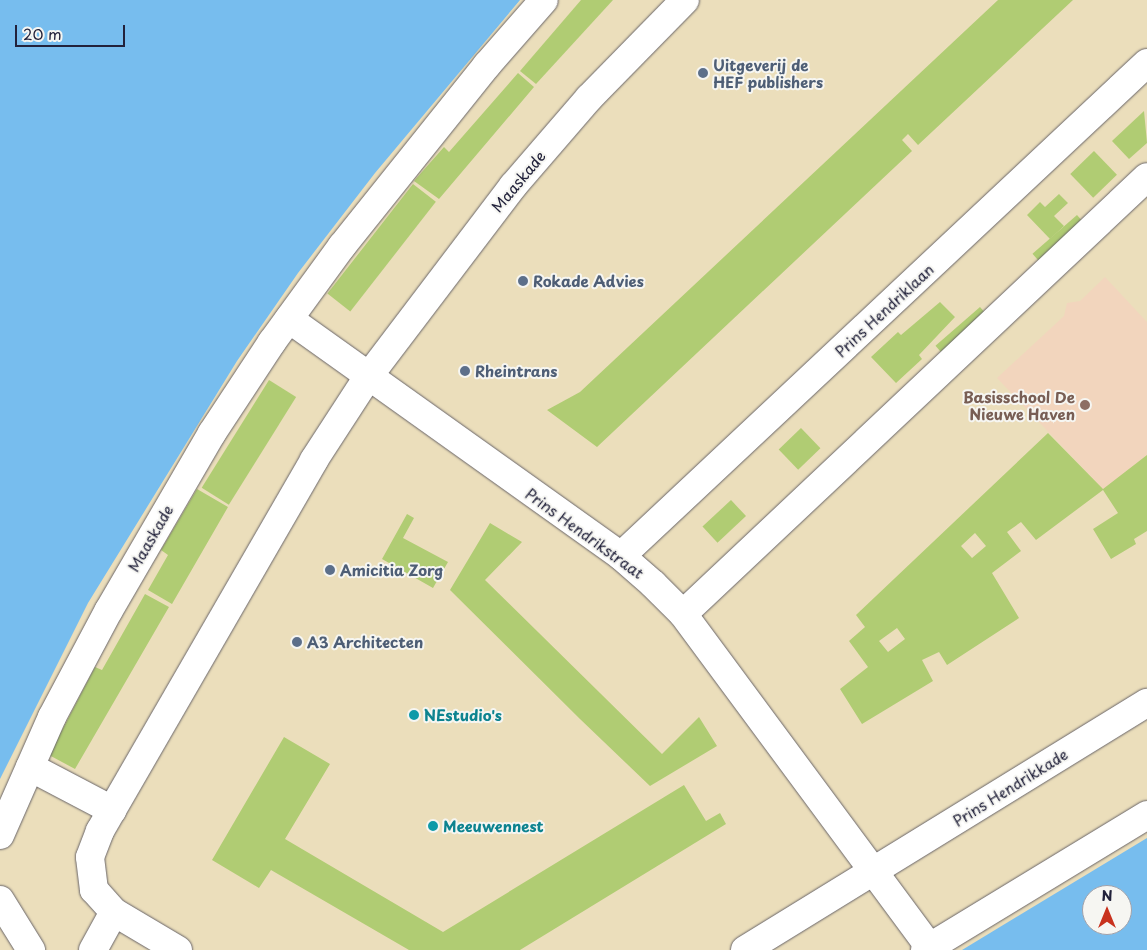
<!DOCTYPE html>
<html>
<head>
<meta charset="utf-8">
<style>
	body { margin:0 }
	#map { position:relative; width:1147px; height:950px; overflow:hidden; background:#ebdebb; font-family:"Playpen Sans",sans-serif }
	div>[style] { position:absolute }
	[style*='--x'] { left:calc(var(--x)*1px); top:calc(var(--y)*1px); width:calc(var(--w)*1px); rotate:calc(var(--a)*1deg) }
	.built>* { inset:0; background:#f2d5bd }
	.green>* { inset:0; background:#b0cc73; transform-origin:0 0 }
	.water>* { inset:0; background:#77bdee }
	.roads { filter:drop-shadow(0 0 1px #686468) drop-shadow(0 0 1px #686468) }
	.minor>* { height:28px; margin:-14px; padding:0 14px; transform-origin:14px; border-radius:14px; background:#fff }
	.dots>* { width:14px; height:14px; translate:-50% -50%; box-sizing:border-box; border:2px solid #f6f6f2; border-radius:50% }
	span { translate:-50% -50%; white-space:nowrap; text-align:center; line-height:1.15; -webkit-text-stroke:4px #f6f6f2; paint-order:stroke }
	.service-label { font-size:15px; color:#4e5e75; font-weight:700 }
	.left { translate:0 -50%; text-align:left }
	.street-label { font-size:15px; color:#22223b }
	.education-label { font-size:15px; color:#785e54; font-weight:700 }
	.right { translate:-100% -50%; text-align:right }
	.culture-label { font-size:15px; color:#0d838f; font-weight:700 }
	.north { position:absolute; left:1082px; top:885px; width:50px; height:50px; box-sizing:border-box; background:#f6f6f2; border:1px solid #a1a1a9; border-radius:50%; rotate:0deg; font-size:14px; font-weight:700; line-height:20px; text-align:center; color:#22223b }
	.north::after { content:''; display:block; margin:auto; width:18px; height:22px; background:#c8321e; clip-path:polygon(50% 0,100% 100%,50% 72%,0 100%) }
	.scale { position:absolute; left:15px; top:25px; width:110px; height:22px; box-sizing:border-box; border:2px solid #22223b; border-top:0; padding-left:6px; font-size:15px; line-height:18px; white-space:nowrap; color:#22223b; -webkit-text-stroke:4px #f6f6f2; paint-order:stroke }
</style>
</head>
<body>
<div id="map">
	<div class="built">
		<i style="clip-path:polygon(1105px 277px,1147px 322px,1147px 455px,1104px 490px,997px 378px,1064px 316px,1067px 303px,1080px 301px)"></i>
	</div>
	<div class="green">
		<i style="clip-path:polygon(581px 0,613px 0,536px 84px,520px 71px)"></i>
		<i style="clip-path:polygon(998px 0,1073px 0,918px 145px,908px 134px,902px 140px,912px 151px,597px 447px,547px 410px,580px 392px)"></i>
		<i style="clip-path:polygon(518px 73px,534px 87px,439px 199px,414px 181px,444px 147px,449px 152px)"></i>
		<i style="clip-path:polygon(1144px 111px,1147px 143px,1129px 159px,1112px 141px)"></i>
		<i style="left:1094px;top:151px;width:33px;height:33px;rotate:46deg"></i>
		<i style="left:413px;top:184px;width:29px;height:139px;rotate:38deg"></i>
		<i style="clip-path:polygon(1059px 194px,1068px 203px,1054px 216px,1064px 226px,1050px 239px,1027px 215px,1040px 202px,1045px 207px)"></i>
		<i style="left:1077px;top:215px;width:9px;height:59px;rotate:49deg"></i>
		<i style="clip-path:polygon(940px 302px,955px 317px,919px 355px,922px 359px,896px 383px,871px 357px,898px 332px,901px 335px)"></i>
		<i style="left:980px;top:307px;width:9px;height:59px;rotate:49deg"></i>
		<i style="left:269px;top:380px;width:32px;height:127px;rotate:32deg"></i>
		<i style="left:801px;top:428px;width:28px;height:31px;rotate:46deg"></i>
		<i style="clip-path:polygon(evenodd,1048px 433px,1103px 489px,1147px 455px,1147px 531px,1134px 539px,1136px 544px,1111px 559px,1093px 529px,1118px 513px,1103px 490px,1036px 540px,1021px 522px,1007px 532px,1021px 551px,992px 573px,1019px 618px,947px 665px,939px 652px,922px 660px,933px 681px,862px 724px,840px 689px,868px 667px,849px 641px,865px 627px,856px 615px,1048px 433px,975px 533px,986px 546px,972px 558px,961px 546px,975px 533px,1048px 433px,897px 628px,905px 639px,888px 652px,879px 641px,897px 628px)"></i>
		<i style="clip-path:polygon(197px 489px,228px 507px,172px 604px,148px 590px,168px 555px,161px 550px)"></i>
		<i style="left:731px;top:500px;width:22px;height:39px;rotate:47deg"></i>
		<i style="clip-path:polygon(407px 514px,414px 518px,403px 538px,448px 562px,433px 588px,382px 559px)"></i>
		<i style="clip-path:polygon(490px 523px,522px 542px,485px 580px,662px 754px,699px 717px,717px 746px,650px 786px,580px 719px,450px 590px)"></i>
		<i style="clip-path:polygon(145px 594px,169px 607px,75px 769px,49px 755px,95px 667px,102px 670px)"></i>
		<i style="clip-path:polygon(284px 737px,330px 764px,285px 839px,443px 932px,684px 785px,706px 821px,720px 813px,726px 824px,520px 950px,409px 950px,271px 870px,259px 888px,212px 860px)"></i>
	</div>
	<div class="water">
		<i style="clip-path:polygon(0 0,520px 0,375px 173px,298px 273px,237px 361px,88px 603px,0 779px)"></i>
		<i style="clip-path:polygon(evenodd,1147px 838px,1147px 950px,962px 950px,1109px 861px,1147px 838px,1092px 895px,1122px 895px,1122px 925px,1092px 925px,1092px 895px)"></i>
	</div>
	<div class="roads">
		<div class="minor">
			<i style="--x:289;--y:319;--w:408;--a:35.5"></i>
			<i style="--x:621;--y:556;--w:43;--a:41.2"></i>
			<i style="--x:653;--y:584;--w:42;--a:45"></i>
			<i style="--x:683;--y:614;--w:414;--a:53.5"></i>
			<i style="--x:621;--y:556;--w:721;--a:-43.15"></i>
			<i style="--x:683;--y:614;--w:637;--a:-43.28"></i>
			<i style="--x:30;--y:767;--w:93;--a:27.7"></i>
			<i style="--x:0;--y:835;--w:129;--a:-66.2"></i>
			<i style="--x:52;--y:717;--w:121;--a:-62"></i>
			<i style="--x:109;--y:610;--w:205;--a:-59.8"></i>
			<i style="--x:212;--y:433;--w:109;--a:-56.6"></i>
			<i style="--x:272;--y:342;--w:119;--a:-53.9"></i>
			<i style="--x:342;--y:246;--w:232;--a:-51.3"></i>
			<i style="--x:487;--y:65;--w:86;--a:-48.8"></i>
			<i style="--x:0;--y:900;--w:59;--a:58.2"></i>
			<i style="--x:93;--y:950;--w:43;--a:-61.1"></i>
			<i style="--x:178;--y:950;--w:74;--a:-149.3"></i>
			<i style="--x:114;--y:912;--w:30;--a:-132"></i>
			<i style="--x:94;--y:890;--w:33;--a:-97"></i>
			<i style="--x:90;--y:857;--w:28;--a:-69"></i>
			<i style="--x:100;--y:831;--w:428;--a:-60"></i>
			<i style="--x:314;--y:460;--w:99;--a:-57"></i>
			<i style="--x:368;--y:377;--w:240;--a:-52.8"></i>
			<i style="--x:513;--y:186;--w:116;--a:-49.2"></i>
			<i style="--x:589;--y:98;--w:137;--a:-45.6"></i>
			<i style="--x:745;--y:950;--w:472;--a:-31.6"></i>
			<i style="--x:925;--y:950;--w:260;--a:-31.3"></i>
		</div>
	</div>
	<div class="dots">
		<i style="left:703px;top:73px;background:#5c6f8a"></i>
		<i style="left:523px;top:281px;background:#5c6f8a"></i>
		<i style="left:465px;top:371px;background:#5c6f8a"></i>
		<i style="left:1085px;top:405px;background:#8d6e63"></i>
		<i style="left:330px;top:570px;background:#5c6f8a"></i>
		<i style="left:297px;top:642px;background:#5c6f8a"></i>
		<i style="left:414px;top:715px;background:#0f9aa8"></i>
		<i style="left:433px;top:826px;background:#0f9aa8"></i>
	</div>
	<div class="service-label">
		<span class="left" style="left:713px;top:73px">Uitgeverij de<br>HEF publishers</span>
		<span class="left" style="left:533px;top:281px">Rokade Advies</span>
		<span class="left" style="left:475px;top:371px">Rheintrans</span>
		<span class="left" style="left:340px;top:570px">Amicitia Zorg</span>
		<span class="left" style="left:307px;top:642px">A3 Architecten</span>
	</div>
	<div class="street-label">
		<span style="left:518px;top:181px;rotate:-50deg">Maaskade</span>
		<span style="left:884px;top:310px;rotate:-43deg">Prins Hendriklaan</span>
		<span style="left:585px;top:533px;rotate:36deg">Prins Hendrikstraat</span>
		<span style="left:150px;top:538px;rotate:-60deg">Maaskade</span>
		<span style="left:1010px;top:787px;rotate:-32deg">Prins Hendrikkade</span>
	</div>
	<div class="education-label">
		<span class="right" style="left:1075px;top:405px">Basisschool De<br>Nieuwe Haven</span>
	</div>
	<div class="culture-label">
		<span class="left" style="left:424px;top:715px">NEstudio's</span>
		<span class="left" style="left:443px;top:826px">Meeuwennest</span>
	</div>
	<div class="north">N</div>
	<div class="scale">20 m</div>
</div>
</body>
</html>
